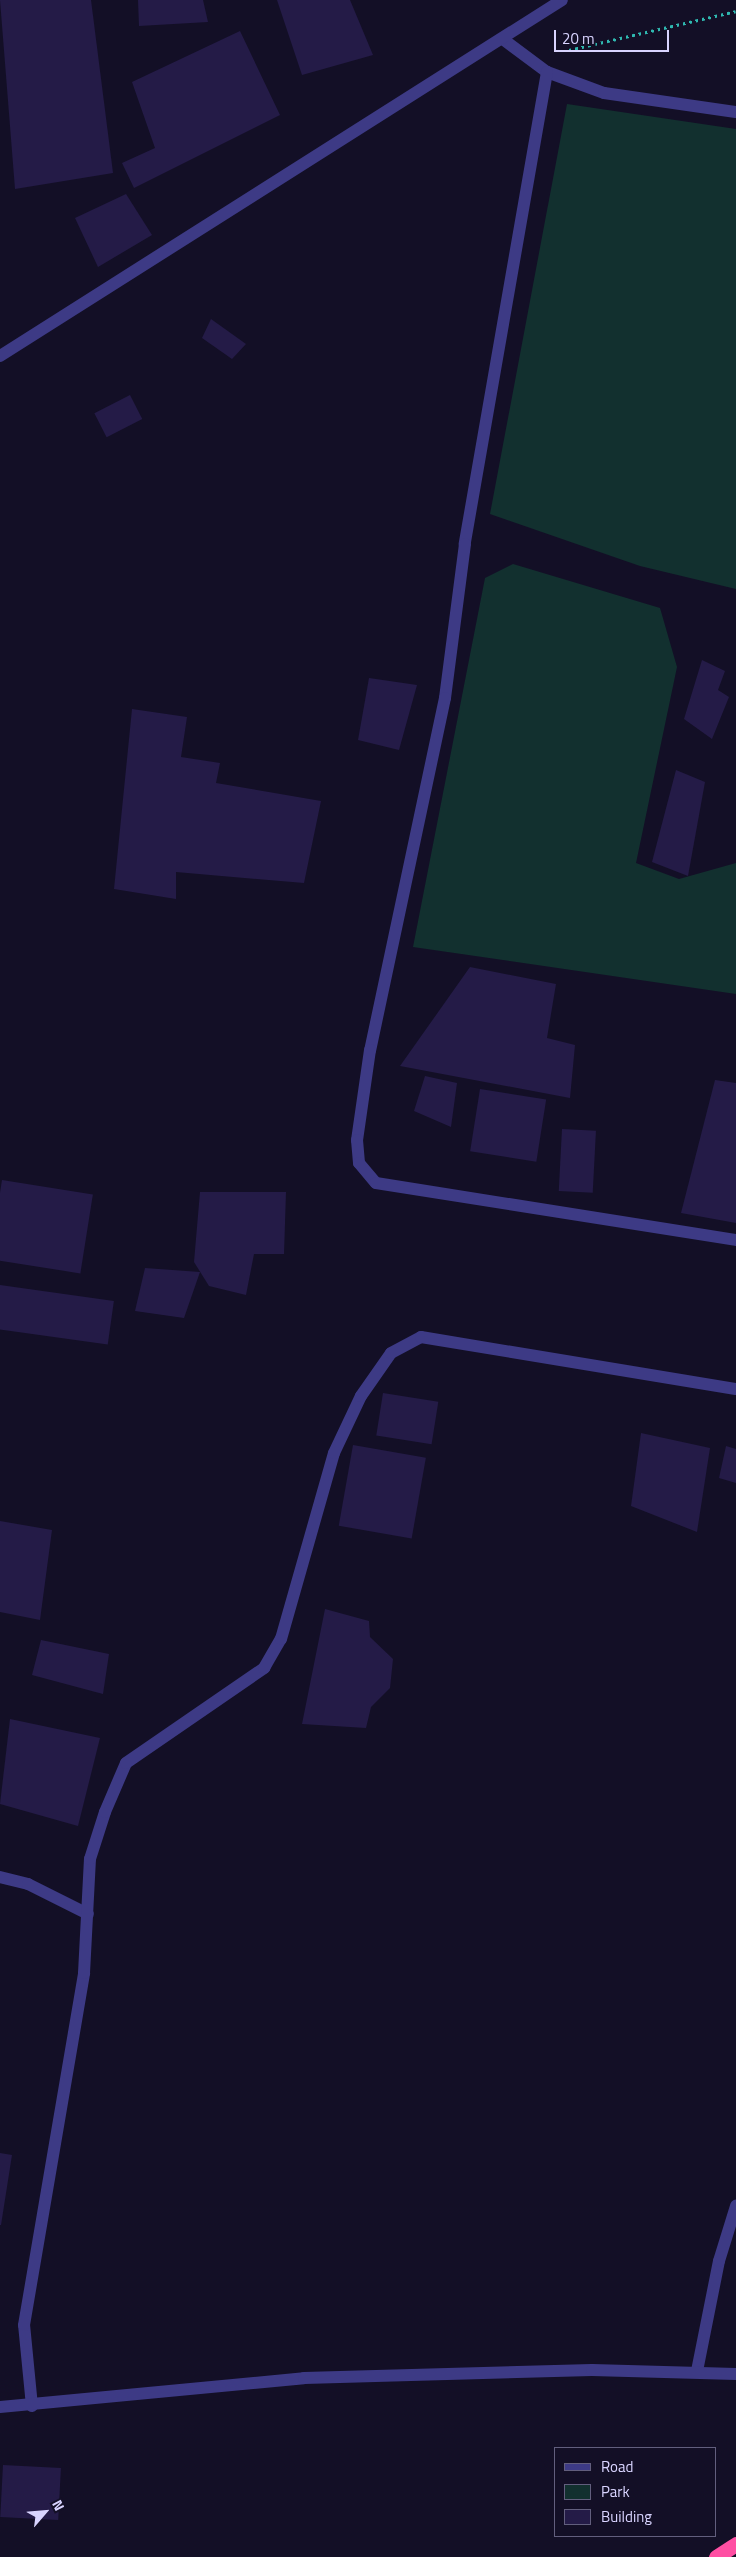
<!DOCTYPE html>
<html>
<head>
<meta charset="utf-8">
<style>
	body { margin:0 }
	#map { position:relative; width:736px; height:2557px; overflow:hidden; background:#130f26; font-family:"Titillium Web",sans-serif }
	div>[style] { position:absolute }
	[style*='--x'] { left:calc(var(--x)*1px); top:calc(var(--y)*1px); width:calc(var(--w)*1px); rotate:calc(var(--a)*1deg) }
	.green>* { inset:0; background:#12302f }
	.building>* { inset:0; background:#241b47; transform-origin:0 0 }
	.path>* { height:3px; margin-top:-1.5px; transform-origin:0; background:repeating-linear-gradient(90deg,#2fb8b0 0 2.5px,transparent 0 6.5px) }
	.street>* { height:12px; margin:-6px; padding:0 6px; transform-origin:6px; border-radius:6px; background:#3d3a85 }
	.highway>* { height:15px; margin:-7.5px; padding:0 7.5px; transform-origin:7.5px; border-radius:7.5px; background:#ff4fa3 }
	span { translate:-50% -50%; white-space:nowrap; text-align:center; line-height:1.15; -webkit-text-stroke:5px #130f26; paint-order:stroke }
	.legend { position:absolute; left:554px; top:2447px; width:162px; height:90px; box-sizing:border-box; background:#130f26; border:1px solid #625e7d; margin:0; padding:6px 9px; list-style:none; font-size:15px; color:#d9d4ff }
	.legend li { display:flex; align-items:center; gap:10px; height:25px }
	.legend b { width:25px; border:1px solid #625e7d }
	.north { position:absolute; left:20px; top:2487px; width:50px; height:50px; -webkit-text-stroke:4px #130f26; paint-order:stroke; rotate:63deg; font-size:14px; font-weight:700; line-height:20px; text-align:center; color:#d9d4ff }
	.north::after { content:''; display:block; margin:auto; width:18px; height:22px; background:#d9d4ff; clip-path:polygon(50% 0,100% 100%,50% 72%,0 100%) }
	.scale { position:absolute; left:554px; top:30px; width:115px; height:22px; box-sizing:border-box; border:2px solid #d9d4ff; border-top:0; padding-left:6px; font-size:15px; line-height:18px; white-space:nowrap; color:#d9d4ff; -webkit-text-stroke:4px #130f26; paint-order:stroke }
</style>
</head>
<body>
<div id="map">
	<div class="green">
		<i style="clip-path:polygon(567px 104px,736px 129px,736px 589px,640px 566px,490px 514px)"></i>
		<i style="clip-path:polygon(513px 564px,660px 608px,677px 667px,636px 863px,679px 879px,736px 863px,736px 994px,413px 947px,485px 578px)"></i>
	</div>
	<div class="building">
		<i style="clip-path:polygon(0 0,91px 0,113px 173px,15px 189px)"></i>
		<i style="clip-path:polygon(138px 0,203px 0,208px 22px,139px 26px)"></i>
		<i style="clip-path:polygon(277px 0,350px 0,373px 55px,302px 75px)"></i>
		<i style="clip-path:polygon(240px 31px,280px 115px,134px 188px,122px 163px,155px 148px,132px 82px)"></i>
		<i style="clip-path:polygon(126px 194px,152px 235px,98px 267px,75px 218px)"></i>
		<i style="clip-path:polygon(211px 319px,246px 344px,232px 359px,202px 338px)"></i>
		<i style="left:130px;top:395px;width:27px;height:40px;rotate:63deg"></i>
		<i style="clip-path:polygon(702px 660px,725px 671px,718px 690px,729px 697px,712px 739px,684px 719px)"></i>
		<i style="clip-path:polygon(369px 678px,417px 685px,399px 750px,358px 740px)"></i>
		<i style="clip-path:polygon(132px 709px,187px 717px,181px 757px,220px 763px,216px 783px,321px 801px,304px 883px,176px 872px,176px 899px,114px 889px)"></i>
		<i style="clip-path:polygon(676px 770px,705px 782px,688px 876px,652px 862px)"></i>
		<i style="clip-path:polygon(470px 967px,556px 984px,547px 1038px,575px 1045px,570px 1098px,400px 1066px)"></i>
		<i style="clip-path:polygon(425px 1076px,457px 1083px,451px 1127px,414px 1111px)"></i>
		<i style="clip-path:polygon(715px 1080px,736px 1083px,736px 1223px,681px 1213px)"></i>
		<i style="left:480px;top:1089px;width:67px;height:63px;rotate:9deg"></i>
		<i style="left:562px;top:1129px;width:34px;height:62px;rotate:3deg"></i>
		<i style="left:2px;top:1180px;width:92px;height:80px;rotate:9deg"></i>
		<i style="clip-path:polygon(200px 1192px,286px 1192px,284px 1254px,254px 1254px,246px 1295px,209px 1286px,194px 1262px)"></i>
		<i style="clip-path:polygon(145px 1268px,200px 1272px,184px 1318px,135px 1311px)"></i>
		<i style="left:0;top:1285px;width:115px;height:44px;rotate:8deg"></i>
		<i style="left:383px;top:1393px;width:56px;height:43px;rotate:9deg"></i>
		<i style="clip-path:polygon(641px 1433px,710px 1448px,697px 1532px,631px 1506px)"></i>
		<i style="left:353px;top:1445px;width:74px;height:82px;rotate:10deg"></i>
		<i style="clip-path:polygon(726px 1446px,736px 1449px,736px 1483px,719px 1478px)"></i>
		<i style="clip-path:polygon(0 1521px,52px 1530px,40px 1620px,0 1612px)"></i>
		<i style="clip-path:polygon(325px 1609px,369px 1621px,370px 1637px,393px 1659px,390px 1688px,371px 1707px,366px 1728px,302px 1724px)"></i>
		<i style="clip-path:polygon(41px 1640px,109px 1654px,103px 1694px,32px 1675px)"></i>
		<i style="clip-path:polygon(10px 1719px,100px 1738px,78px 1826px,0 1804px)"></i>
		<i style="clip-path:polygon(0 2153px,12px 2155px,1px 2225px,0 2225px)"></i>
		<i style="left:3px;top:2465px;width:58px;height:52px;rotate:3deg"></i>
	</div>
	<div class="path">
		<i style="--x:569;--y:50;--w:171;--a:-13.1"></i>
	</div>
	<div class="street">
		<i style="--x:504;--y:40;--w:54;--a:36.7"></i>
		<i style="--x:547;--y:72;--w:61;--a:20.2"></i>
		<i style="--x:604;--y:93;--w:133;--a:8.2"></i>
		<i style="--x:547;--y:72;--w:479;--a:99.9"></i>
		<i style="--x:465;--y:544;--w:155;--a:97.4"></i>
		<i style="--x:445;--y:698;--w:360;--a:102"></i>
		<i style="--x:370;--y:1050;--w:91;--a:98.2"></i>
		<i style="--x:357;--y:1140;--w:23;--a:85"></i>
		<i style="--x:359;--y:1163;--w:26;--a:50"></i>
		<i style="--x:376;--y:1183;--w:364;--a:9"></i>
		<i style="--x:0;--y:356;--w:665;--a:-32.35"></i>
		<i style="--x:0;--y:1877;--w:29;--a:14"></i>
		<i style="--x:28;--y:1884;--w:67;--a:26.6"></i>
		<i style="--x:697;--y:2371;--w:112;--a:-78.7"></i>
		<i style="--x:719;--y:2261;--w:58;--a:-72.8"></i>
		<i style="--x:32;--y:2406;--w:81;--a:-95.6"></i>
		<i style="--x:24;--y:2325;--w:357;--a:-80.3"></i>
		<i style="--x:84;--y:1973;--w:114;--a:-87"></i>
		<i style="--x:90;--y:1859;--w:49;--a:-72.3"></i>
		<i style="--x:105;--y:1812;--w:53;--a:-66.8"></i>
		<i style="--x:126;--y:1763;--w:168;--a:-34.5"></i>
		<i style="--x:264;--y:1668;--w:34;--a:-60"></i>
		<i style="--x:281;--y:1639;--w:193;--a:-74.1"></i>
		<i style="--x:334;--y:1453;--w:63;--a:-64.7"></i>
		<i style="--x:361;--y:1396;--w:52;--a:-55.1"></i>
		<i style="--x:391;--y:1353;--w:34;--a:-28"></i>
		<i style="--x:421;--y:1337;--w:319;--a:9.4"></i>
		<i style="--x:0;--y:2407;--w:305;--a:-5.4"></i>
		<i style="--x:304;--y:2378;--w:288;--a:-1.6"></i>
		<i style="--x:592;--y:2370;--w:144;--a:1.6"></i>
	</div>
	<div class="highway">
		<i style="--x:716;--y:2557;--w:24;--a:-33"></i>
	</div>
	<ul class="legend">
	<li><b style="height:6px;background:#3d3a85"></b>Road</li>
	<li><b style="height:14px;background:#12302f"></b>Park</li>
	<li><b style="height:14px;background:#241b47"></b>Building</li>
	</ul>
	<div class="north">N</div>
	<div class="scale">20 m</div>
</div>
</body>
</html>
